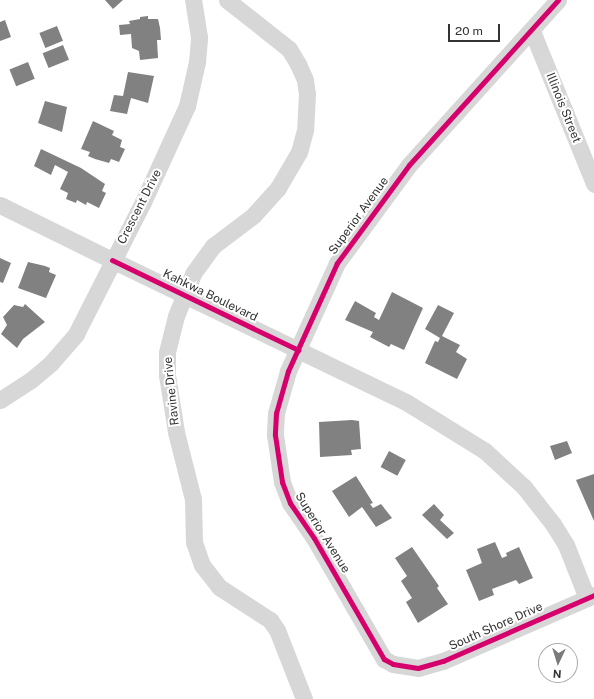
<!DOCTYPE html>
<html>
<head>
<meta charset="utf-8">
<style>
	body { margin:0 }
	#map { position:relative; width:594px; height:699px; overflow:hidden; background:#fff; font-family:"Public Sans",sans-serif }
	div>[style] { position:absolute }
	[style*='--x'] { left:calc(var(--x)*1px); top:calc(var(--y)*1px); width:calc(var(--w)*1px); rotate:calc(var(--a)*1deg) }
	.building>* { inset:0; background:#818181; transform-origin:0 0 }
	.street>* { height:17px; margin:-8.5px; padding:0 8.5px; transform-origin:8.5px; border-radius:8.5px; background:#d7d7d7 }
	.street-bridge>* { height:17px; margin:-8.5px; padding:0 8.5px; transform-origin:8.5px; border-radius:8.5px; background:#d7d7d7 }
	.cycleway>* { height:5px; margin:-2.5px; padding:0 2.5px; transform-origin:2.5px; border-radius:2.5px; background:#d6006c }
	span { translate:-50% -50%; white-space:nowrap; text-align:center; line-height:1.15; -webkit-text-stroke:4px #fff; paint-order:stroke }
	.street-label { font-size:12px; color:#333 }
	.north { position:absolute; left:538px; top:643px; width:40px; height:40px; box-sizing:border-box; background:#fff; border:1px solid #adadad; border-radius:50%; rotate:184deg; font-size:11px; font-weight:700; line-height:16px; text-align:center; color:#333 }
	.north::after { content:''; display:block; margin:auto; width:14px; height:18px; background:#7a7a7a; clip-path:polygon(50% 0,100% 100%,50% 72%,0 100%) }
	.scale { position:absolute; left:448px; top:24px; width:52px; height:18px; box-sizing:border-box; border:2px solid #333; border-top:0; padding-left:5px; font-size:12px; line-height:14px; white-space:nowrap; color:#333; -webkit-text-stroke:3px #fff; paint-order:stroke }
</style>
</head>
<body>
<div id="map">
	<div class="building">
		<i style="clip-path:polygon(105px 0,123px 0,113px 9px)"></i>
		<i style="clip-path:polygon(148px 16px,148px 19px,158px 19px,160px 28px,161px 40px,157px 40px,158px 58px,140px 60px,139px 51px,132px 48px,131px 34px,120px 35px,119px 25px,130px 24px,129px 21px,140px 19px,140px 17px)"></i>
		<i style="clip-path:polygon(5px 20px,11px 37px,0 41px,0 22px)"></i>
		<i style="left:57px;top:26px;width:16px;height:19px;rotate:68deg"></i>
		<i style="left:63px;top:45px;width:16px;height:22px;rotate:68deg"></i>
		<i style="left:28px;top:62px;width:18px;height:20px;rotate:68deg"></i>
		<i style="clip-path:polygon(128px 72px,154px 76px,148px 103px,131px 98px,127px 114px,110px 111px,114px 95px,123px 96px)"></i>
		<i style="clip-path:polygon(45px 101px,67px 107px,62px 132px,38px 123px)"></i>
		<i style="clip-path:polygon(93px 121px,114px 131px,112px 135px,122px 140px,120px 147px,125px 149px,119px 162px,111px 159px,109px 163px,95px 159px,88px 156px,90px 152px,81px 149px)"></i>
		<i style="clip-path:polygon(41px 149px,81px 168px,105px 184px,102px 191px,106px 193px,99px 208px,87px 202px,86px 205px,77px 200px,76px 203px,66px 199px,68px 193px,60px 189px,68px 172px,55px 165px,51px 175px,34px 166px)"></i>
		<i style="clip-path:polygon(0 258px,11px 263px,3px 283px,0 282px)"></i>
		<i style="clip-path:polygon(28px 262px,45px 266px,50px 268px,49px 272px,56px 275px,46px 298px,18px 288px)"></i>
		<i style="clip-path:polygon(392px 292px,423px 308px,404px 350px,391px 344px,389px 347px,370px 337px,373px 332px,345px 320px,355px 301px,376px 313px,374px 317px,379px 320px)"></i>
		<i style="clip-path:polygon(25px 304px,45px 322px,23px 339px,17px 348px,1px 334px,7px 325px,3px 317px,14px 305px,23px 307px)"></i>
		<i style="clip-path:polygon(438px 305px,454px 313px,442px 336px,460px 345px,456px 352px,467px 359px,457px 379px,425px 363px,435px 341px,438px 342px,440px 338px,425px 329px)"></i>
		<i style="clip-path:polygon(352px 420px,359px 421px,361px 449px,351px 450px,352px 455px,320px 457px,319px 422px)"></i>
		<i style="clip-path:polygon(567px 441px,572px 453px,555px 460px,550px 446px)"></i>
		<i style="left:389px;top:451px;width:19px;height:18px;rotate:28deg"></i>
		<i style="clip-path:polygon(594px 474px,594px 521px,576px 480px)"></i>
		<i style="clip-path:polygon(356px 476px,373px 503px,370px 504px,373px 508px,381px 504px,392px 518px,376px 527px,362px 507px,349px 517px,332px 491px)"></i>
		<i style="clip-path:polygon(434px 504px,444px 515px,440px 520px,454px 533px,447px 539px,422px 515px)"></i>
		<i style="clip-path:polygon(495px 542px,502px 558px,507px 556px,506px 553px,519px 547px,533px 578px,519px 584px,516px 580px,492px 589px,494px 595px,479px 601px,466px 570px,482px 563px,477px 549px)"></i>
		<i style="clip-path:polygon(412px 547px,439px 586px,437px 588px,448px 604px,418px 623px,406px 602px,412px 598px,401px 581px,407px 576px,395px 558px)"></i>
	</div>
	<div class="street">
		<i style="--x:227;--y:0;--w:79;--a:38.3"></i>
		<i style="--x:289;--y:49;--w:17;--a:59"></i>
		<i style="--x:298;--y:64;--w:17;--a:66"></i>
		<i style="--x:305;--y:80;--w:14;--a:82"></i>
		<i style="--x:307;--y:94;--w:36;--a:93"></i>
		<i style="--x:305;--y:130;--w:23;--a:105"></i>
		<i style="--x:299;--y:152;--w:42;--a:120.3"></i>
		<i style="--x:278;--y:188;--w:36;--a:132"></i>
		<i style="--x:254;--y:215;--w:51;--a:142.9"></i>
		<i style="--x:213;--y:246;--w:34;--a:126"></i>
		<i style="--x:193;--y:274;--w:45;--a:112"></i>
		<i style="--x:176;--y:316;--w:38;--a:104"></i>
		<i style="--x:167;--y:353;--w:22;--a:90"></i>
		<i style="--x:167;--y:375;--w:58;--a:81"></i>
		<i style="--x:176;--y:432;--w:69;--a:75.8"></i>
		<i style="--x:193;--y:499;--w:43;--a:88.7"></i>
		<i style="--x:194;--y:542;--w:24;--a:71"></i>
		<i style="--x:202;--y:565;--w:28;--a:52"></i>
		<i style="--x:219;--y:587;--w:61;--a:32.9"></i>
		<i style="--x:270;--y:620;--w:12;--a:55"></i>
		<i style="--x:277;--y:630;--w:74;--a:68.6"></i>
		<i style="--x:558;--y:0;--w:222;--a:132.1"></i>
		<i style="--x:409;--y:165;--w:122;--a:126.3"></i>
		<i style="--x:337;--y:263;--w:119;--a:114.4"></i>
		<i style="--x:288;--y:371;--w:44;--a:105.9"></i>
		<i style="--x:276;--y:413;--w:22;--a:93"></i>
		<i style="--x:275;--y:435;--w:48;--a:81.5"></i>
		<i style="--x:282;--y:482;--w:22;--a:69"></i>
		<i style="--x:290;--y:503;--w:42;--a:55.6"></i>
		<i style="--x:314;--y:538;--w:140;--a:60"></i>
		<i style="--x:384;--y:659;--w:10;--a:29"></i>
		<i style="--x:393;--y:664;--w:25;--a:9"></i>
		<i style="--x:418;--y:668;--w:26;--a:-16"></i>
		<i style="--x:443;--y:661;--w:165;--a:-23.6"></i>
		<i style="--x:532;--y:31;--w:165;--a:67.9"></i>
		<i style="--x:0;--y:205;--w:125;--a:26.2"></i>
		<i style="--x:298;--y:350;--w:120;--a:25.7"></i>
		<i style="--x:406;--y:402;--w:93;--a:31.8"></i>
		<i style="--x:485;--y:451;--w:53;--a:42.7"></i>
		<i style="--x:524;--y:487;--w:47;--a:51.9"></i>
		<i style="--x:553;--y:524;--w:25;--a:58"></i>
		<i style="--x:566;--y:545;--w:57;--a:68.4"></i>
		<i style="--x:0;--y:400;--w:37;--a:-33"></i>
		<i style="--x:31;--y:380;--w:26;--a:-40"></i>
		<i style="--x:51;--y:363;--w:38;--a:-49"></i>
		<i style="--x:76;--y:334;--w:148;--a:-63.1"></i>
		<i style="--x:143;--y:202;--w:106;--a:-65.4"></i>
		<i style="--x:187;--y:106;--w:45;--a:-77.2"></i>
		<i style="--x:197;--y:62;--w:25;--a:-85"></i>
		<i style="--x:199;--y:37;--w:37;--a:-99"></i>
	</div>
	<div class="street-bridge">
		<i style="--x:112;--y:260;--w:207;--a:25.8"></i>
	</div>
	<div class="cycleway">
		<i style="--x:558;--y:0;--w:222;--a:132.1"></i>
		<i style="--x:409;--y:165;--w:122;--a:126.3"></i>
		<i style="--x:337;--y:263;--w:119;--a:114.4"></i>
		<i style="--x:288;--y:371;--w:44;--a:105.9"></i>
		<i style="--x:276;--y:413;--w:22;--a:93"></i>
		<i style="--x:275;--y:435;--w:48;--a:81.5"></i>
		<i style="--x:282;--y:482;--w:22;--a:69"></i>
		<i style="--x:290;--y:503;--w:42;--a:55.6"></i>
		<i style="--x:314;--y:538;--w:140;--a:60"></i>
		<i style="--x:384;--y:659;--w:10;--a:29"></i>
		<i style="--x:393;--y:664;--w:25;--a:9"></i>
		<i style="--x:418;--y:668;--w:26;--a:-16"></i>
		<i style="--x:443;--y:661;--w:165;--a:-23.6"></i>
		<i style="--x:112;--y:260;--w:207;--a:25.8"></i>
	</div>
	<div class="street-label">
		<span style="left:563px;top:108px;rotate:68deg">Illinois Street</span>
		<span style="left:140px;top:207px;rotate:-63deg">Crescent Drive</span>
		<span style="left:359px;top:216px;rotate:-54deg">Superior Avenue</span>
		<span style="left:210px;top:296px;rotate:26deg">Kahkwa Boulevard</span>
		<span style="left:172px;top:391px;rotate:-96deg">Ravine Drive</span>
		<span style="left:322px;top:533px;rotate:58deg">Superior Avenue</span>
		<span style="left:496px;top:627px;rotate:-24deg">South Shore Drive</span>
	</div>
	<div class="north">N</div>
	<div class="scale">20 m</div>
</div>
</body>
</html>
